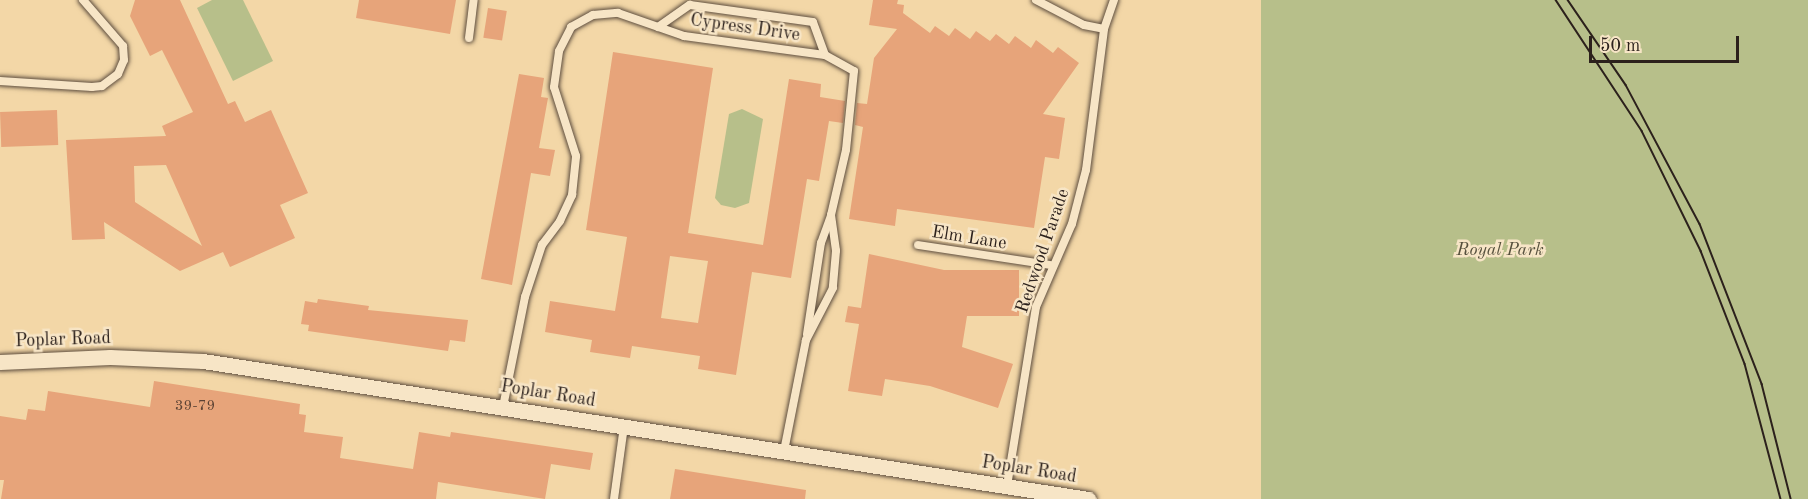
<!DOCTYPE html>
<html>
<head>
<meta charset="utf-8">
<style>
	body { margin:0 }
	#map { position:relative; width:1808px; height:499px; overflow:hidden; background:#f3d7a7; font-family:"Old Standard TT",serif }
	div>[style] { position:absolute }
	[style*='--x'] { left:calc(var(--x)*1px); top:calc(var(--y)*1px); width:calc(var(--w)*1px); rotate:calc(var(--a)*1deg) }
	.green>* { inset:0; background:#b7bf8a; transform-origin:0 0 }
	.building>* { inset:0; background:#e7a47a; transform-origin:0 0 }
	.roads { filter:drop-shadow(0 0 2px #5e4e3f) drop-shadow(0 0 2px #5e4e3f) }
	.lane>* { height:8px; margin:-4px; padding:0 4px; transform-origin:4px; border-radius:4px; background:#f7e5c6 }
	.street>* { height:15px; margin:-7.5px; padding:0 7.5px; transform-origin:7.5px; border-radius:7.5px; background:#f7e5c6 }
	.tram>* { height:1.5px; margin:-0.75px; padding:0 0.75px; transform-origin:0.75px; border-radius:0.75px; background:#2c211c }
	span { translate:-50% -50%; white-space:nowrap; text-align:center; line-height:1.15; -webkit-text-stroke:5px #f7e5c6; paint-order:stroke }
	.number-label { font-size:15px; color:#5b4234 }
	.number-label span { -webkit-text-stroke-width:0 }
	.street-label { font-size:18px; color:#2c211c }
	.park-label { font-size:18px; color:#56503d; font-style:italic }
	.scale { position:absolute; left:1589px; top:36px; width:150px; height:27px; box-sizing:border-box; border:3px solid #2c211c; border-top:0; padding-left:8px; font-size:18px; line-height:21px; white-space:nowrap; color:#2c211c; -webkit-text-stroke:4px #f7e5c6; paint-order:stroke }
</style>
</head>
<body>
<div id="map">
	<div class="green">
		<i style="clip-path:polygon(212px 0,243px 0,273px 61px,233px 81px,197px 8px)"></i>
		<i style="left:1261px;top:0;width:547px;height:504px"></i>
		<i style="clip-path:polygon(742px 109px,763px 119px,749px 203px,735px 208px,721px 205px,715px 198px,729px 114px)"></i>
	</div>
	<div class="building">
		<i style="clip-path:polygon(evenodd,135px 0,180px 0,228px 104px,235px 101px,245px 122px,271px 110px,308px 193px,280px 205px,295px 238px,230px 267px,223px 252px,180px 271px,104px 222px,105px 239px,72px 240px,66px 140px,166px 136px,162px 126px,193px 112px,162px 50px,150px 56px,130px 16px,135px 0,166px 165px,202px 246px,135px 202px,134px 166px,166px 165px)"></i>
		<i style="clip-path:polygon(359px 0,456px 0,450px 34px,356px 18px)"></i>
		<i style="clip-path:polygon(873px 0,898px 0,897px 4px,904px 5px,903px 13px,930px 33px,935px 26px,949px 36px,955px 28px,970px 39px,976px 31px,990px 41px,996px 34px,1009px 44px,1015px 36px,1031px 48px,1036px 40px,1053px 53px,1058px 47px,1079px 63px,1043px 114px,1065px 118px,1059px 159px,1045px 157px,1034px 228px,897px 209px,895px 226px,849px 219px,863px 127px,855px 125px,857px 103px,867px 104px,874px 58px,897px 29px,869px 25px)"></i>
		<i style="left:488px;top:8px;width:19px;height:30px;rotate:9deg"></i>
		<i style="clip-path:polygon(evenodd,613px 52px,713px 68px,688px 233px,763px 245px,789px 79px,821px 84px,820px 97px,845px 101px,843px 123px,829px 121px,819px 181px,807px 179px,791px 278px,752px 272px,736px 375px,698px 369px,700px 356px,632px 346px,630px 358px,590px 352px,592px 340px,545px 332px,550px 301px,615px 311px,627px 237px,586px 230px,613px 52px,670px 256px,708px 261px,698px 323px,661px 318px,670px 256px)"></i>
		<i style="clip-path:polygon(519px 74px,544px 78px,541px 97px,548px 98px,539px 148px,555px 150px,550px 176px,531px 173px,512px 285px,481px 279px)"></i>
		<i style="left:57px;top:110px;width:35px;height:57px;rotate:88deg"></i>
		<i style="clip-path:polygon(869px 254px,944px 270px,1019px 270px,1019px 316px,967px 316px,962px 347px,1013px 364px,998px 408px,930px 386px,885px 379px,882px 396px,848px 391px,859px 324px,845px 322px,848px 306px,861px 308px)"></i>
		<i style="clip-path:polygon(318px 299px,369px 306px,368px 310px,468px 320px,465px 342px,450px 340px,448px 351px,308px 331px,309px 325px,301px 324px,305px 301px,317px 303px)"></i>
		<i style="clip-path:polygon(154px 381px,300px 404px,299px 414px,306px 415px,304px 432px,343px 437px,340px 458px,413px 469px,419px 432px,450px 437px,451px 432px,593px 453px,590px 470px,551px 464px,545px 499px,438px 482px,436px 499px,1px 499px,4px 480px,0 480px,0 416px,26px 420px,28px 409px,45px 411px,48px 391px,150px 407px)"></i>
		<i style="clip-path:polygon(675px 469px,806px 490px,805px 499px,670px 499px)"></i>
	</div>
	<div class="roads">
		<div class="lane">
			<i style="--x:1036;--y:0;--w:54;--a:27.5"></i>
			<i style="--x:1084;--y:25;--w:20;--a:11"></i>
			<i style="--x:658;--y:27;--w:39;--a:-35"></i>
			<i style="--x:690;--y:5;--w:124;--a:7.9"></i>
			<i style="--x:813;--y:22;--w:35;--a:70"></i>
			<i style="--x:469;--y:38;--w:38;--a:-83"></i>
			<i style="--x:0;--y:81;--w:92;--a:3.7"></i>
			<i style="--x:92;--y:87;--w:10;--a:-6"></i>
			<i style="--x:102;--y:86;--w:20;--a:-37"></i>
			<i style="--x:118;--y:74;--w:15;--a:-67"></i>
			<i style="--x:124;--y:60;--w:14;--a:-94"></i>
			<i style="--x:123;--y:46;--w:61;--a:-131"></i>
			<i style="--x:918;--y:245;--w:134;--a:8.6"></i>
			<i style="--x:807;--y:334;--w:92;--a:-81.3"></i>
			<i style="--x:821;--y:243;--w:29;--a:-70"></i>
			<i style="--x:503;--y:407;--w:112;--a:-78.7"></i>
			<i style="--x:525;--y:297;--w:55;--a:-71.9"></i>
			<i style="--x:542;--y:245;--w:30;--a:-53"></i>
			<i style="--x:560;--y:221;--w:29;--a:-65"></i>
			<i style="--x:572;--y:195;--w:39;--a:-84"></i>
			<i style="--x:576;--y:156;--w:72;--a:-107.7"></i>
			<i style="--x:554;--y:87;--w:36;--a:-82"></i>
			<i style="--x:559;--y:51;--w:27;--a:-63"></i>
			<i style="--x:571;--y:27;--w:25;--a:-29"></i>
			<i style="--x:593;--y:15;--w:25;--a:-5"></i>
			<i style="--x:618;--y:13;--w:70;--a:19.2"></i>
			<i style="--x:684;--y:36;--w:142;--a:7.7"></i>
			<i style="--x:825;--y:55;--w:33;--a:29"></i>
			<i style="--x:854;--y:71;--w:79;--a:95.8"></i>
			<i style="--x:846;--y:150;--w:67;--a:103"></i>
			<i style="--x:831;--y:215;--w:36;--a:82"></i>
			<i style="--x:836;--y:251;--w:37;--a:95"></i>
			<i style="--x:833;--y:288;--w:59;--a:117.4"></i>
			<i style="--x:806;--y:340;--w:113;--a:101.2"></i>
			<i style="--x:1007;--y:486;--w:181;--a:-80.8"></i>
			<i style="--x:1036;--y:307;--w:90;--a:-66.6"></i>
			<i style="--x:1072;--y:224;--w:56;--a:-75.5"></i>
			<i style="--x:1086;--y:170;--w:142;--a:-82.7"></i>
			<i style="--x:1104;--y:29;--w:31;--a:-71"></i>
			<i style="--x:614;--y:499;--w:74;--a:-82.2"></i>
		</div>
		<div class="street">
			<i style="--x:0;--y:362;--w:110;--a:-2.6"></i>
			<i style="--x:110;--y:357;--w:93;--a:2.5"></i>
			<i style="--x:203;--y:361;--w:896;--a:8.86"></i>
		</div>
	</div>
	<div class="tram">
		<i style="--x:1556;--y:0;--w:157;--a:56.7"></i>
		<i style="--x:1642;--y:131;--w:134;--a:63.8"></i>
		<i style="--x:1701;--y:251;--w:121;--a:68.7"></i>
		<i style="--x:1745;--y:364;--w:140;--a:75.1"></i>
		<i style="--x:1568;--y:0;--w:103;--a:55.7"></i>
		<i style="--x:1626;--y:85;--w:157;--a:62"></i>
		<i style="--x:1700;--y:224;--w:172;--a:68.8"></i>
		<i style="--x:1762;--y:384;--w:119;--a:75.8"></i>
	</div>
	<div class="number-label">
		<span style="left:195px;top:407px">39-79</span>
	</div>
	<div class="street-label">
		<span style="left:745px;top:28px;rotate:8deg">Cypress Drive</span>
		<span style="left:969px;top:238px;rotate:9deg">Elm Lane</span>
		<span style="left:1043px;top:251px;rotate:-71deg">Redwood Parade</span>
		<span style="left:63px;top:340px;rotate:-2deg">Poplar Road</span>
		<span style="left:548px;top:394px;rotate:9deg">Poplar Road</span>
		<span style="left:1029px;top:470px;rotate:9deg">Poplar Road</span>
	</div>
	<div class="park-label">
		<span style="left:1500px;top:250px">Royal Park</span>
	</div>
	<div class="scale">50 m</div>
</div>
</body>
</html>
